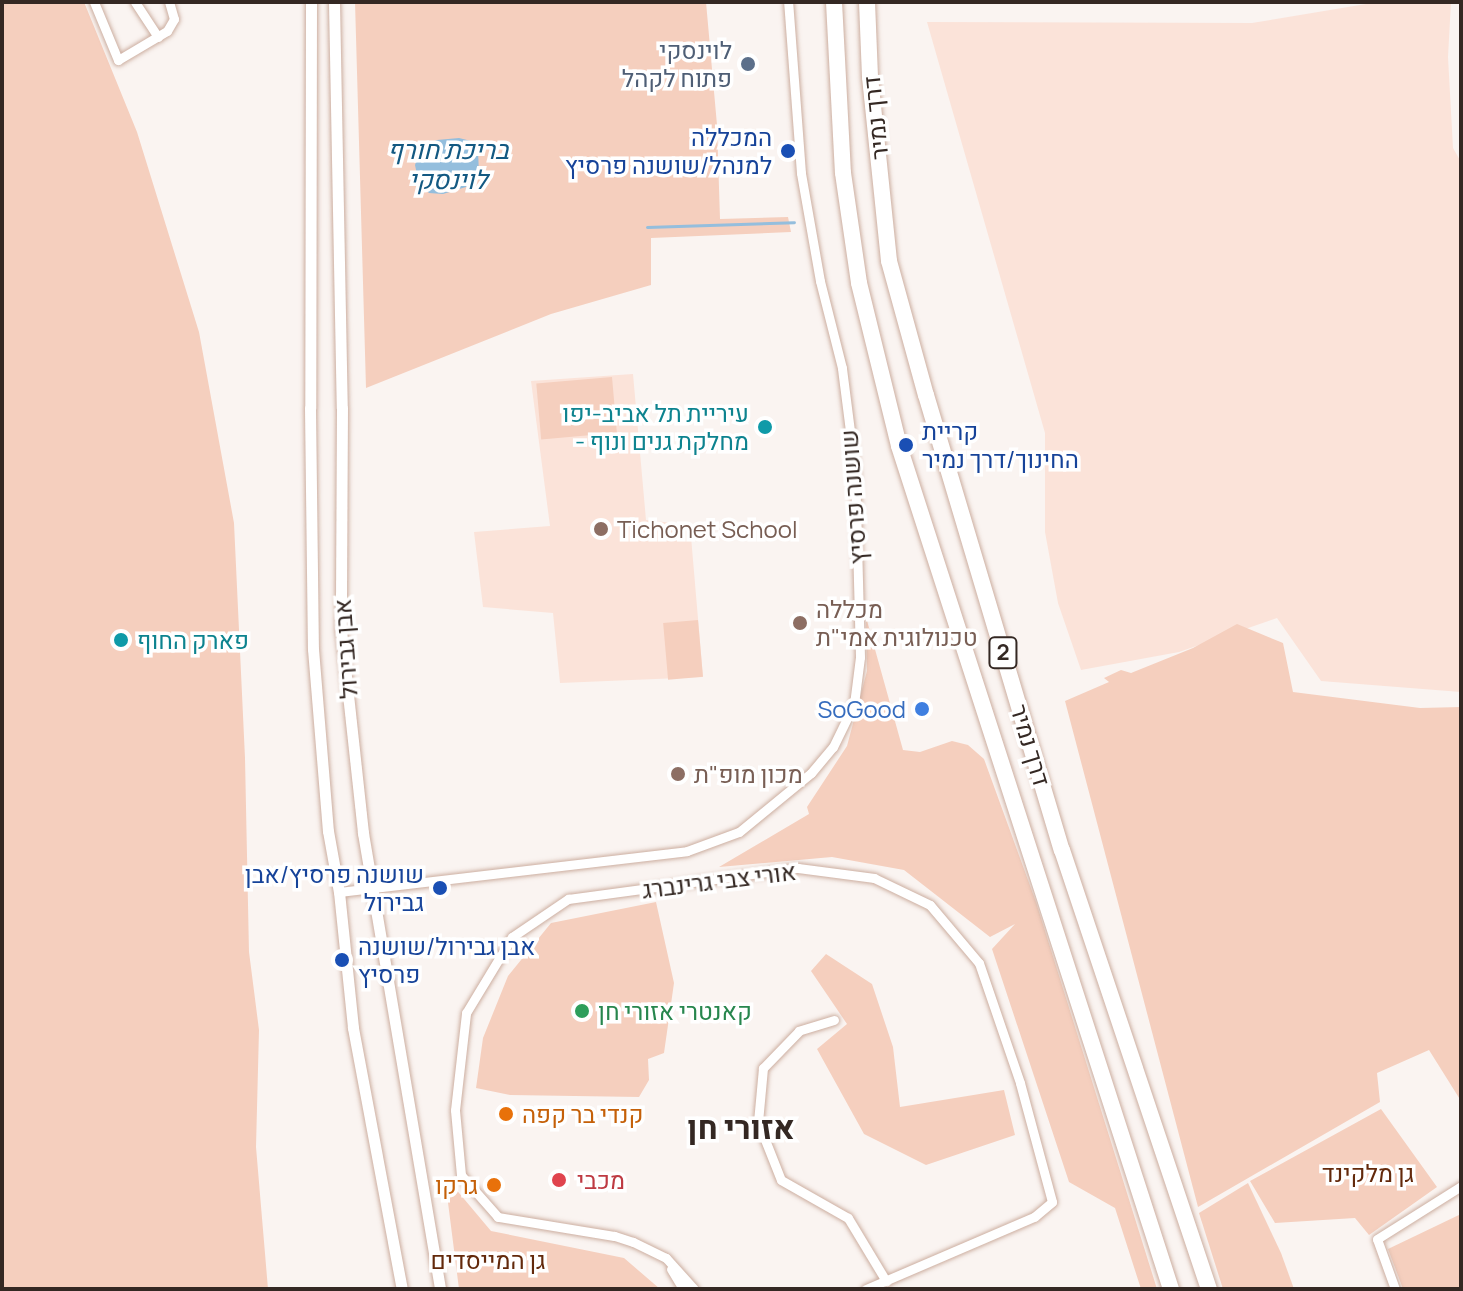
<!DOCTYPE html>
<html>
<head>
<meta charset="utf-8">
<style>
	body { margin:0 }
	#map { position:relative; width:1463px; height:1291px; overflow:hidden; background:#faf4f1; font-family:Manrope,Heebo,sans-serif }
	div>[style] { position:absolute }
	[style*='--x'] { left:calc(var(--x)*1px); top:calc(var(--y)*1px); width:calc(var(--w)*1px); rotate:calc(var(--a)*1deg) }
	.built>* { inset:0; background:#fbe3d9 }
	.green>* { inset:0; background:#f5cfbe; transform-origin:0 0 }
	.water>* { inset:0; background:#94bedd }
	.stream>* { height:3px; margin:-1.5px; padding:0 1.5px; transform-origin:1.5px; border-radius:1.5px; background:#94bedd }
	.roads { filter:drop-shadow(0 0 2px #ccaea0) drop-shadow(0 0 2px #ccaea0) }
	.minor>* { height:9px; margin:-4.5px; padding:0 4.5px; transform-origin:4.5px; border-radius:4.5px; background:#fff }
	.tertiary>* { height:11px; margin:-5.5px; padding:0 5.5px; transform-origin:5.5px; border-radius:5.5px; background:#fff }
	.trunk>* { height:16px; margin:-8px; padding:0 8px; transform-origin:8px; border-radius:8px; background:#fff }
	.dots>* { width:22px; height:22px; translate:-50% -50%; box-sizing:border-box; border:4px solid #fff; border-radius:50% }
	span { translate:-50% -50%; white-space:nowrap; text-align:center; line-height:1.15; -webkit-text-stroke:7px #fff; paint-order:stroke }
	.shield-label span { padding:2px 6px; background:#fff; border:2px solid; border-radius:6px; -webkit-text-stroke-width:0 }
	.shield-label { font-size:22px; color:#342823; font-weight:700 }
	.service-label { font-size:24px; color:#4e5e75 }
	.right { translate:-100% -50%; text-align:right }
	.street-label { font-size:24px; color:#342823 }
	.transit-label { font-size:24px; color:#164399 }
	.left { translate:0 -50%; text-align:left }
	.culture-label { font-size:24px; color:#0d838f }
	.education-label { font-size:24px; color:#785e54 }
	.shop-label { font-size:24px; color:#366cbe }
	.leisure-label { font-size:24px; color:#27864d }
	.food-label { font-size:24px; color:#c56008 }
	.park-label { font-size:24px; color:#63290b }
	.health-label { font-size:24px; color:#be3a42 }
	.water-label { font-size:26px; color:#135982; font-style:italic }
	.district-label { font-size:32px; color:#342823; font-weight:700 }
	.frame { position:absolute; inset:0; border:4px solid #342823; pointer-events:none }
</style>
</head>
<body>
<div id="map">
	<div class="built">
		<i style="clip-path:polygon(1378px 2px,1451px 2px,1448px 57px,1453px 148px,1461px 162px,1461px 692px,1321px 681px,1277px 618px,1179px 652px,1081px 670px,1058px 603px,1045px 532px,1045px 433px,927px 22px,1252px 23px)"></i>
		<i style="clip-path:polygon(633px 374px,646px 520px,690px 525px,703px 677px,560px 683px,553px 613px,483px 607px,474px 532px,550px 526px,531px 381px)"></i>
	</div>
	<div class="green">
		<i style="clip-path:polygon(2px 2px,84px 2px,137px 132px,199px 332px,234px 523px,245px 758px,249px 952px,259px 1030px,256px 1147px,268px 1289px,2px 1289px)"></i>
		<i style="clip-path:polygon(355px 2px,706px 2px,717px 125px,720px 219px,788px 217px,791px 232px,651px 238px,651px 285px,551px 314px,366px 388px)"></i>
		<i style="left:612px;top:377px;width:56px;height:76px;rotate:85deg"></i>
		<i style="clip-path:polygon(866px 617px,903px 750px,920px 752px,952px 741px,968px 745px,984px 759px,1036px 902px,1157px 1289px,1141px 1289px,1115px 1208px,1069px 1182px,992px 949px,1015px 924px,990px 937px,904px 870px,832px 857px,719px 867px,809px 814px,807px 807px,847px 746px,867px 671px)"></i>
		<i style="left:698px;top:620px;width:57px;height:35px;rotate:85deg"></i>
		<i style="clip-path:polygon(1237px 624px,1283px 643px,1293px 692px,1420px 708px,1461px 707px,1461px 1101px,1429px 1050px,1377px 1073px,1380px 1102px,1198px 1207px,1065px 701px,1109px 682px,1104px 678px,1121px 670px,1131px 673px,1193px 648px)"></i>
		<i style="clip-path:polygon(656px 902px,674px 983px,664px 1053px,648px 1059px,649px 1080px,639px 1097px,510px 1095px,476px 1088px,483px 1038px,508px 976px,551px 923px)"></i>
		<i style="clip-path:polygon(826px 954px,872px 984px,893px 1047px,900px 1107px,1004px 1090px,1015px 1135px,926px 1165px,864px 1134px,817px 1049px,847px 1024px,811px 971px)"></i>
		<i style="clip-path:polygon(1381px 1109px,1437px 1187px,1369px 1235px,1355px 1218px,1275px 1223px,1250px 1181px)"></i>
		<i style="clip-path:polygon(1248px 1183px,1281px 1253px,1294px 1289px,1223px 1289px,1199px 1213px)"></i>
		<i style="clip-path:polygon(446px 1187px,454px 1187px,491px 1231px,624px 1258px,660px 1289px,459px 1289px)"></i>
		<i style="clip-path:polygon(1461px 1214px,1461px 1289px,1403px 1289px,1388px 1249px)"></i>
	</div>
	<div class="water">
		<i style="clip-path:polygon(459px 138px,471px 141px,478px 151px,479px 173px,466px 187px,443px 194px,429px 193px,419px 184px,415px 165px,421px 147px,437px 140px)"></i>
	</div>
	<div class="stream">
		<i style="--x:647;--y:227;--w:147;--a:-1.9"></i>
	</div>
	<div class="roads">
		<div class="minor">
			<i style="--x:94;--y:2;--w:63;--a:67.5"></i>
			<i style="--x:118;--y:60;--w:57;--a:-30.6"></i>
			<i style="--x:167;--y:31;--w:14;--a:-60"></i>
			<i style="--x:174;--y:19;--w:18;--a:-106"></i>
			<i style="--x:135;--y:2;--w:42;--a:56.7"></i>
			<i style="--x:339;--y:892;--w:350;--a:-6.7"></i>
			<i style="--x:687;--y:851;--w:55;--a:-20.1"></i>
			<i style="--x:739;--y:832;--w:93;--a:-39.3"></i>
			<i style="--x:811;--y:773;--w:34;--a:-50"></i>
			<i style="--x:833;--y:747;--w:48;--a:-64"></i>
			<i style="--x:854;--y:704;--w:47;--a:-82.7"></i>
			<i style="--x:860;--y:657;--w:187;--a:-91.5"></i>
			<i style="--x:855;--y:470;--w:103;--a:-97.3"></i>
			<i style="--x:842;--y:368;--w:90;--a:-104.2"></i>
			<i style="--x:820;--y:281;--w:110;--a:-100"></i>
			<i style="--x:801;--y:173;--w:171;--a:-94.3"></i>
			<i style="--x:834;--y:1020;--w:37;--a:163"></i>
			<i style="--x:799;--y:1031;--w:52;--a:134.2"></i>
			<i style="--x:763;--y:1068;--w:54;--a:95.3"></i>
			<i style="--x:758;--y:1122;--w:62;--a:68.4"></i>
			<i style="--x:781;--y:1180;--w:77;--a:29.6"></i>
			<i style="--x:848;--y:1218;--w:74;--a:58.9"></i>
			<i style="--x:671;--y:1269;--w:23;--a:59"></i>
			<i style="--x:694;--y:1289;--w:42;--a:-132.1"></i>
			<i style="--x:666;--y:1258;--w:37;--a:-154"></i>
			<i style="--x:633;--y:1242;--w:20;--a:-162"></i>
			<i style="--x:614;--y:1236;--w:118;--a:-170.7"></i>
			<i style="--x:498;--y:1217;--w:56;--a:-131.4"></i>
			<i style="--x:461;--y:1175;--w:65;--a:-95.3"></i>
			<i style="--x:455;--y:1110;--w:98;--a:-83.5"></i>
			<i style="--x:466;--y:1013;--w:89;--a:-58.8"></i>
			<i style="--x:512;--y:937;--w:68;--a:-34.2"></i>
			<i style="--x:568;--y:899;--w:232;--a:-7.7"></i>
			<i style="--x:798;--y:868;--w:77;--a:7.5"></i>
			<i style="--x:874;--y:878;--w:62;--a:25.7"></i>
			<i style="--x:930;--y:905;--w:76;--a:49.8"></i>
			<i style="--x:979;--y:963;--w:127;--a:71.1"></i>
			<i style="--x:1020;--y:1083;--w:123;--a:74.9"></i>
			<i style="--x:1052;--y:1202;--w:23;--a:140"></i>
			<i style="--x:1034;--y:1217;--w:183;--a:156.8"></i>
			<i style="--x:1395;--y:1289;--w:53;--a:-109.8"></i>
			<i style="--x:1377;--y:1239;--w:99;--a:-32.2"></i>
		</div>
		<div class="tertiary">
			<i style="--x:311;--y:2;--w:406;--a:90.1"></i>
			<i style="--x:310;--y:408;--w:241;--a:89.3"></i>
			<i style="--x:313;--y:649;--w:183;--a:85.3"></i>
			<i style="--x:328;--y:831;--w:62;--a:79.8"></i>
			<i style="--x:339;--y:892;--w:137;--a:84.1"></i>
			<i style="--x:353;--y:1028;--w:266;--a:79.4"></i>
			<i style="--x:334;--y:2;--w:406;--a:88.9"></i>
			<i style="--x:342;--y:408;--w:222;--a:90.3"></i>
			<i style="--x:341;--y:630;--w:204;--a:83.8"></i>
			<i style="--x:363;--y:833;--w:462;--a:80.4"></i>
		</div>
		<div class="trunk">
			<i style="--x:834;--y:2;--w:171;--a:87"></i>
			<i style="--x:843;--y:173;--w:111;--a:81.7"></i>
			<i style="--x:859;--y:283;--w:168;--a:76.2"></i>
			<i style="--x:899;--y:446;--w:886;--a:72.12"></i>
			<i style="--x:867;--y:2;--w:75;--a:87.7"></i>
			<i style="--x:870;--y:77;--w:185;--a:84.1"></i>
			<i style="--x:889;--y:261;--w:139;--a:74.6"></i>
			<i style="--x:926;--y:395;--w:475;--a:73.4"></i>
			<i style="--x:1062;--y:850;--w:463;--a:71.5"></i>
		</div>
	</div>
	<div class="dots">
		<i style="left:748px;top:64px;background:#5c6f8a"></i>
		<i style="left:788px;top:151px;background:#1a4fb4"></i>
		<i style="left:765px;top:427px;background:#0f9aa8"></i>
		<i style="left:906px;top:445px;background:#1a4fb4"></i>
		<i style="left:601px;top:529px;background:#8d6e63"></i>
		<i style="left:800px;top:623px;background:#8d6e63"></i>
		<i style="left:121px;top:640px;background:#0f9aa8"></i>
		<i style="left:922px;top:709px;background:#3f7fe0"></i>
		<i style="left:678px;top:774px;background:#8d6e63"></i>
		<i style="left:440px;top:888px;background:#1a4fb4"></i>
		<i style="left:342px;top:960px;background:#1a4fb4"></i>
		<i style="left:582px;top:1011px;background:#2e9e5b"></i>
		<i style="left:506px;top:1114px;background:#e8710a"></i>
		<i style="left:559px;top:1180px;background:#e0444e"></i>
		<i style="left:494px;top:1185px;background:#e8710a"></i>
	</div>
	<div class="shield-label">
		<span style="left:1003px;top:653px">2</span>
	</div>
	<div class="service-label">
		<span class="right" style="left:732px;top:64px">לוינסקי<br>פתוח לקהל</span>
	</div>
	<div class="street-label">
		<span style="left:875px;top:118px;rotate:-96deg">דרך נמיר</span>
		<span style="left:853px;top:497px;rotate:-94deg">שושנה פרסיץ</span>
		<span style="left:345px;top:649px;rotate:-94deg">אבן גבירול</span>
		<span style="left:1031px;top:745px;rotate:73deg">דרך נמיר</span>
		<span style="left:719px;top:880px;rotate:-7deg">אורי צבי גרינברג</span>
	</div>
	<div class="transit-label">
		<span class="right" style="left:772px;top:151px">המכללה<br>למנהל/שושנה פרסיץ</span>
		<span class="left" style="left:922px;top:445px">קריית<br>החינוך/דרך נמיר</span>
		<span class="right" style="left:424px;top:888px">שושנה פרסיץ/אבן<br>גבירול</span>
		<span class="left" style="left:358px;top:960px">אבן גבירול/שושנה<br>פרסיץ</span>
	</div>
	<div class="culture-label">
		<span class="right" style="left:749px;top:427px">עיריית תל אביב-יפו<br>- מחלקת גנים ונוף</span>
		<span class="left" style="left:137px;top:640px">פארק החוף</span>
	</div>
	<div class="education-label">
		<span class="left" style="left:617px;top:529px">Tichonet School</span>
		<span class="left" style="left:816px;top:623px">מכללה<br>טכנולוגית אמי"ת</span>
		<span class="left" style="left:694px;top:774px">מכון מופ"ת</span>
	</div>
	<div class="shop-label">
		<span class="right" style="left:906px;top:709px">SoGood</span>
	</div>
	<div class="leisure-label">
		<span class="left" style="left:598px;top:1011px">קאנטרי אזורי חן</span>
	</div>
	<div class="food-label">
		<span class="left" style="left:522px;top:1114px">קנדי בר קפה</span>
		<span class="right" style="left:478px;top:1185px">גרקו</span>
	</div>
	<div class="park-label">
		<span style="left:1368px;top:1173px">גן מלקינד</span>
		<span style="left:488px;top:1260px">גן המייסדים</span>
	</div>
	<div class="health-label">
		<span class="left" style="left:577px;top:1180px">מכבי</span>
	</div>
	<div class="water-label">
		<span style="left:448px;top:165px">בריכת חורף<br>לוינסקי</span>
	</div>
	<div class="district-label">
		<span style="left:741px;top:1127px">אזורי חן</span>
	</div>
	<div class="frame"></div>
</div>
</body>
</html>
